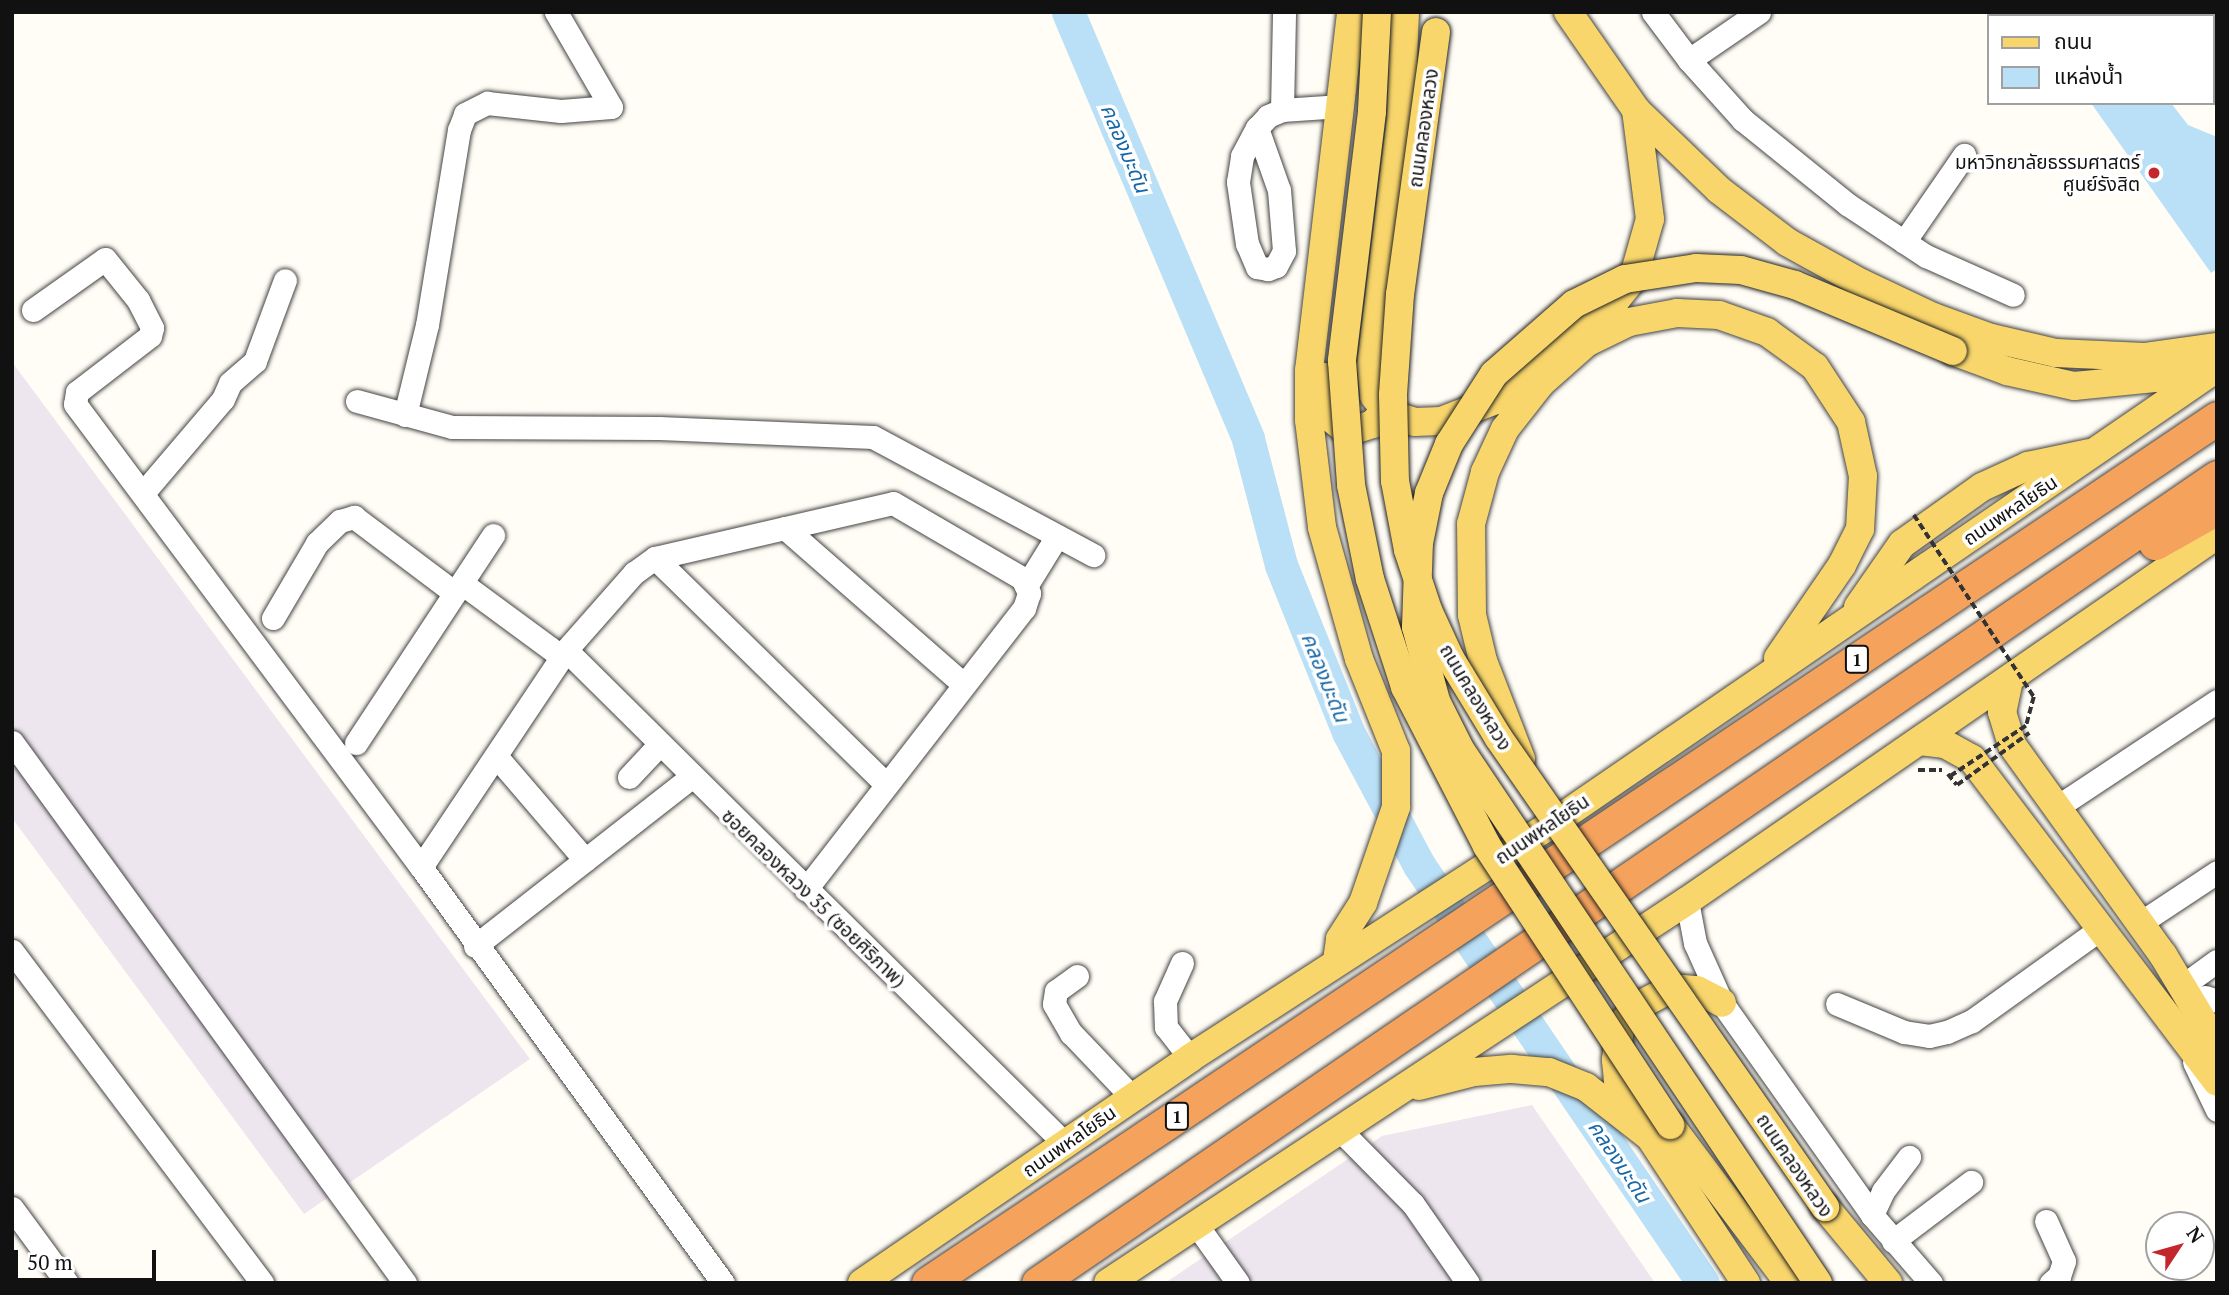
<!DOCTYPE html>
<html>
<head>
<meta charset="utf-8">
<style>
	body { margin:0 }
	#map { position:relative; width:2229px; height:1295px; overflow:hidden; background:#fffdf5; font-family:"PT Serif","Noto Sans Thai",serif }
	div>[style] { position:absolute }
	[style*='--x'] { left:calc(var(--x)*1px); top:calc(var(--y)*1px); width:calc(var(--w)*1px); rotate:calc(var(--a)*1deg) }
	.industrial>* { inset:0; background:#eee6ef }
	.water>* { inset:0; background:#b9e0f7 }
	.river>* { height:33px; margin:-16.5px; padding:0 16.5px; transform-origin:16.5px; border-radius:16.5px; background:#b9e0f7 }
	.path>* { height:3.5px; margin-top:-1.75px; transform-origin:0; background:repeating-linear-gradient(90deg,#333 0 7px,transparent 0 10.5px) }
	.roads { filter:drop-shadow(0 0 2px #444) drop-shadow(0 0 2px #444) }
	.minor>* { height:23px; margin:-11.5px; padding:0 11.5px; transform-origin:11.5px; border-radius:11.5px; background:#fff }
	.major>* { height:28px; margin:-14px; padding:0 14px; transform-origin:14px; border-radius:14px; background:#f9d66b }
	.highway>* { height:33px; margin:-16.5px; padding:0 16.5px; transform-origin:16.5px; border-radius:16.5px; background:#f5a25d }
	.path-bridge>* { height:3.5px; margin-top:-1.75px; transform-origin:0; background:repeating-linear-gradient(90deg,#333 0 7px,transparent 0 10.5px) }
	.bridges { filter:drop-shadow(0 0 2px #222) drop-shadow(0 0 2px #222) }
	.major-bridge>* { height:28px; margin:-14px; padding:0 14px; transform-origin:14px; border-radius:14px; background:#f9d66b }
	.dots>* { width:19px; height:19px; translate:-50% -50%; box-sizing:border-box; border:4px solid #fff; border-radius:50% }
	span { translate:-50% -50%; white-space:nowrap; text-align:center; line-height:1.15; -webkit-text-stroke:7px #fff; paint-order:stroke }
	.shield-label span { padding:2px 5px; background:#fff; border:2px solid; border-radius:5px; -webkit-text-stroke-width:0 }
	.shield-label { font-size:18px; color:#111; font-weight:700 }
	.street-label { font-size:19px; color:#111 }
	.poi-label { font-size:19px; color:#111 }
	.right { translate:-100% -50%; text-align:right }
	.water-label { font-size:21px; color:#1768a6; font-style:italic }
	.frame { position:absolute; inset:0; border:14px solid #111; pointer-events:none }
	.legend { position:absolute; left:1987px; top:14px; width:228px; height:91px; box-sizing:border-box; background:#fff; border:2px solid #a0a0a0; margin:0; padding:9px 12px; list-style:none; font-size:21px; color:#111 }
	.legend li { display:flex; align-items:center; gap:14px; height:35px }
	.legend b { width:35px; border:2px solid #a0a0a0 }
	.north { position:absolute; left:2145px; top:1211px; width:70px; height:70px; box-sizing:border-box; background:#fff; border:2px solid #a0a0a0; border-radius:50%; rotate:54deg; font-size:19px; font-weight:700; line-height:28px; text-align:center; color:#111 }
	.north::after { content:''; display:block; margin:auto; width:24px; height:32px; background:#c4262e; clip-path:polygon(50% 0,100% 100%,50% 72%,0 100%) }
	.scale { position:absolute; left:14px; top:1250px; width:142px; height:32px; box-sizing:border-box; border:4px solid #111; border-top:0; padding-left:9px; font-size:21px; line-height:24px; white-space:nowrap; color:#111; -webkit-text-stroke:5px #fff; paint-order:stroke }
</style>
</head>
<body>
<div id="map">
	<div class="industrial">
		<i style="clip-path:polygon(12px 362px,530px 1059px,304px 1214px,12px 818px)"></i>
		<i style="clip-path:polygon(1532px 1105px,1655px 1283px,1165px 1283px,1382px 1136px)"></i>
	</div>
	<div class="water">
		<i style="clip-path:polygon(2091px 103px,2171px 103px,2188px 125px,2217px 137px,2217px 269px,2211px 273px)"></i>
	</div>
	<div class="river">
		<i style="--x:1068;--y:12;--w:463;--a:67.1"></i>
		<i style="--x:1248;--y:439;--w:130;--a:75.3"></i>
		<i style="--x:1281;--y:565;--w:180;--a:68.1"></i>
		<i style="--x:1348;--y:732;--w:151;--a:61.9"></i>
		<i style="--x:1419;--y:865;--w:505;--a:55.81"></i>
	</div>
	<div class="path">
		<i style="--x:1918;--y:770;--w:24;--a:0"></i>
		<i style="--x:1948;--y:774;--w:14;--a:51"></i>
	</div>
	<div class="roads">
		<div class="minor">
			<i style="--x:1653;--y:12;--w:60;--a:53.1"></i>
			<i style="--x:1689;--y:60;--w:81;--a:48"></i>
			<i style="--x:1743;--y:120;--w:134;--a:38.9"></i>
			<i style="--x:1847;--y:204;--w:95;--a:33.4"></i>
			<i style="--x:1926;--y:256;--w:95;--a:24.1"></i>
			<i style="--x:2213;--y:32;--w:6;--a:45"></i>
			<i style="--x:1689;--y:60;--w:85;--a:-34.4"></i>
			<i style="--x:1282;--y:110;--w:98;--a:-88.8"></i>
			<i style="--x:1257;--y:128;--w:66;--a:70.5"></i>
			<i style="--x:1279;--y:190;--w:61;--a:85.3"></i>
			<i style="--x:1284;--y:251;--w:17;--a:118"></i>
			<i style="--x:1276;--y:266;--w:9;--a:159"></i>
			<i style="--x:1268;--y:269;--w:11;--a:-170"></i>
			<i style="--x:1257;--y:267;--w:25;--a:-113"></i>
			<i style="--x:1247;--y:244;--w:63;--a:-98.3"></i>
			<i style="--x:1238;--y:182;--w:26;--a:-81"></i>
			<i style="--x:1242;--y:156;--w:32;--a:-62"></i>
			<i style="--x:1257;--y:128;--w:16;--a:-47"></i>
			<i style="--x:1268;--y:116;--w:15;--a:-23"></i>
			<i style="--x:1282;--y:110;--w:59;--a:-3.9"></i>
			<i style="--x:1904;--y:242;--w:106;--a:-55.4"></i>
			<i style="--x:33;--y:310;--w:88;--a:-35.3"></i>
			<i style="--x:105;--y:259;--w:53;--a:51.2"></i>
			<i style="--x:138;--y:300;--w:31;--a:63"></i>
			<i style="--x:152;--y:328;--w:8;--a:104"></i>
			<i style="--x:150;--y:336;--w:92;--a:142.5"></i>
			<i style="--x:77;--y:392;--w:12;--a:99"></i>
			<i style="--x:75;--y:404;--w:578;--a:53.23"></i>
			<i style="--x:421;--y:867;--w:514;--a:54.02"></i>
			<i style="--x:357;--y:401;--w:98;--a:15.3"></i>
			<i style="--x:452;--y:427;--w:207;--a:0.3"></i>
			<i style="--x:659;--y:428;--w:214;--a:2.4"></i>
			<i style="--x:873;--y:437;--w:250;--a:28.2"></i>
			<i style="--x:405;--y:415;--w:93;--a:-76.3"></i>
			<i style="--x:427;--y:325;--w:198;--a:-80.7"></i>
			<i style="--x:459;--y:130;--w:17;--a:-69"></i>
			<i style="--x:465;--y:114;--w:25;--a:-27"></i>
			<i style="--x:487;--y:103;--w:74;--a:6.2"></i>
			<i style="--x:561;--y:111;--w:50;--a:-4.6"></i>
			<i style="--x:611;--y:107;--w:110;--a:-120.1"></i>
			<i style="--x:143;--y:493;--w:123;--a:-49.6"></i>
			<i style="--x:223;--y:399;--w:17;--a:-66"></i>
			<i style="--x:230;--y:383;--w:33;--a:-41"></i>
			<i style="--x:255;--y:361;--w:86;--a:-69.7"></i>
			<i style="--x:785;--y:528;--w:237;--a:41.2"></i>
			<i style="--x:655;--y:558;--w:322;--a:44.4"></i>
			<i style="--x:1028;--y:583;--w:55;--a:-58.3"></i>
			<i style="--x:463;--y:584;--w:123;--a:36.4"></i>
			<i style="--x:273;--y:618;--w:87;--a:-59.6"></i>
			<i style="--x:317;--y:543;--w:32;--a:-44"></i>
			<i style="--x:340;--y:521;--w:15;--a:-16"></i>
			<i style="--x:354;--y:517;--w:126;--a:37"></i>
			<i style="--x:566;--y:650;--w:702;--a:44.71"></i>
			<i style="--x:12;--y:742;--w:669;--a:54"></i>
			<i style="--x:356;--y:743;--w:249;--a:-56.6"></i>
			<i style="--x:496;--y:756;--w:137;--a:49.4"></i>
			<i style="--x:629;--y:777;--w:42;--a:-46.9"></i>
			<i style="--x:2057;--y:807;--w:192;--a:-33.5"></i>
			<i style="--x:421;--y:867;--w:261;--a:-56.2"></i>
			<i style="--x:566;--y:650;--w:103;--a:-48.6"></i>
			<i style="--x:634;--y:573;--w:26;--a:-36"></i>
			<i style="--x:655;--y:558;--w:244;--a:-13"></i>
			<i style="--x:893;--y:503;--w:149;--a:30.2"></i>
			<i style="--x:1022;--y:578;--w:17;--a:65"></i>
			<i style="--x:1029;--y:593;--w:16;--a:108"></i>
			<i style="--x:1024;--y:608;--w:356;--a:127.8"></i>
			<i style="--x:1687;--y:901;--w:43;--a:79.2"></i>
			<i style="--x:1695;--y:943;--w:66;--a:65.8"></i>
			<i style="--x:1722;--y:1003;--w:260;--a:54.7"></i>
			<i style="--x:1872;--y:1215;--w:90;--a:49.1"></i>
			<i style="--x:2140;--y:923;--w:92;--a:-33.5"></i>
			<i style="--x:475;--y:946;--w:273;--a:-38"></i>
			<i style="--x:12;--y:951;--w:416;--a:53"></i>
			<i style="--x:1182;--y:963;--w:42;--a:114.1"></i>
			<i style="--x:1165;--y:1001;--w:26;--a:88"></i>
			<i style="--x:1166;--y:1027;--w:39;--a:52"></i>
			<i style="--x:1077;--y:976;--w:26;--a:144"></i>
			<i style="--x:1056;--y:991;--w:13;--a:99"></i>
			<i style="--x:1054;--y:1004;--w:34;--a:60"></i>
			<i style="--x:1071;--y:1033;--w:88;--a:46.4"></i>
			<i style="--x:2189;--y:981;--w:34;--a:-36"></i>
			<i style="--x:2205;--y:997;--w:13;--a:18"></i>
			<i style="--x:1837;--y:1004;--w:73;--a:22.7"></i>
			<i style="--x:1904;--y:1032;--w:25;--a:9"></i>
			<i style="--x:1929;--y:1036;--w:18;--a:-13"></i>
			<i style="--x:1947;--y:1032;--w:27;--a:-24"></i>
			<i style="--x:1972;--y:1021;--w:158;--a:-35.7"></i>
			<i style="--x:2194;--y:1062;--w:53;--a:64.4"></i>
			<i style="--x:1339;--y:1129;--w:105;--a:45.4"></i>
			<i style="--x:1413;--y:1204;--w:96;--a:55.2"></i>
			<i style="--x:12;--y:1208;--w:93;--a:53.7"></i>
			<i style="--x:1872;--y:1215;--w:26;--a:-65"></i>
			<i style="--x:1883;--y:1191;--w:43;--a:-52.6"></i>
			<i style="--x:2046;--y:1221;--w:44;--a:65.8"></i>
			<i style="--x:2064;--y:1261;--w:16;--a:108"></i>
			<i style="--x:2059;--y:1276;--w:11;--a:139"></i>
			<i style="--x:1196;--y:1224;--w:72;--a:54.6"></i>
			<i style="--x:1893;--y:1241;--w:98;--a:-37.1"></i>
		</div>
		<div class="major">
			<i style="--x:1405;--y:12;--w:105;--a:92.2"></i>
			<i style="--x:1401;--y:117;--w:251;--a:96.9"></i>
			<i style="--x:1371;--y:366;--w:30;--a:84"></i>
			<i style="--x:1374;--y:396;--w:23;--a:50"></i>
			<i style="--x:1389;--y:414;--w:27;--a:17"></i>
			<i style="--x:1415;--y:422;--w:26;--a:-2"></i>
			<i style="--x:1441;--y:421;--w:59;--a:-20.9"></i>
			<i style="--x:1496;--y:400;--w:94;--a:-42.8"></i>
			<i style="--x:1565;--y:336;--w:61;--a:-35"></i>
			<i style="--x:1615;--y:301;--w:28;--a:-51"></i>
			<i style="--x:1633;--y:279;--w:62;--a:-74.2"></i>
			<i style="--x:1650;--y:219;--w:110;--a:-97.3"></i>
			<i style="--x:1568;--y:12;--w:119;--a:55.2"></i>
			<i style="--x:1636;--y:110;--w:115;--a:43.9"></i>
			<i style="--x:1719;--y:190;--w:86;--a:37.4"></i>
			<i style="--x:1787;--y:242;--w:85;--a:29"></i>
			<i style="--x:1861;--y:283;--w:80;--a:25.3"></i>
			<i style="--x:1933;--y:317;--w:62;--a:19.9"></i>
			<i style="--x:1991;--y:338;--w:67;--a:13"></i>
			<i style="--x:2056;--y:353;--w:88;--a:2.6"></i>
			<i style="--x:2144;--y:357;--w:74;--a:-7.8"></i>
			<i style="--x:1953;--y:351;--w:58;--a:20.3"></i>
			<i style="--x:2007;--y:371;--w:69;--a:12.6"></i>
			<i style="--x:2074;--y:386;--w:81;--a:-5.6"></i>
			<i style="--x:2155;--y:378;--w:48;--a:-23.4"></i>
			<i style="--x:1326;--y:377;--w:41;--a:83"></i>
			<i style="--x:1331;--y:418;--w:22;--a:39"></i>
			<i style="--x:1348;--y:432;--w:26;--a:-18"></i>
			<i style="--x:1373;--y:424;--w:18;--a:-49"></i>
			<i style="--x:1858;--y:607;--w:77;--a:-55.1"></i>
			<i style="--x:1902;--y:544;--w:98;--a:-35.5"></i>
			<i style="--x:1982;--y:487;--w:51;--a:-24.5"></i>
			<i style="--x:2028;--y:466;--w:62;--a:-12"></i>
			<i style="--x:2009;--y:680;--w:33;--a:102"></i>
			<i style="--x:2002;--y:712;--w:34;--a:73"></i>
			<i style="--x:2012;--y:745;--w:259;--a:54.3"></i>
			<i style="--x:2163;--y:955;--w:105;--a:59"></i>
			<i style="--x:1920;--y:741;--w:25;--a:7"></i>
			<i style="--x:1945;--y:744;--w:31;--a:29"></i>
			<i style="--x:1972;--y:759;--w:405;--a:52.8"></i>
			<i style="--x:1521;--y:759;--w:105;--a:-111.2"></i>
			<i style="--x:1483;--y:661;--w:47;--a:-103.4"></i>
			<i style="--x:1472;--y:615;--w:91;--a:-90.6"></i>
			<i style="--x:1471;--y:524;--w:54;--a:-74.9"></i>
			<i style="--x:1485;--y:472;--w:47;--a:-65.1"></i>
			<i style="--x:1505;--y:429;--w:58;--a:-52"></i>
			<i style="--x:1541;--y:383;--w:60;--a:-41.6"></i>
			<i style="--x:1586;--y:343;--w:48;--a:-26"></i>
			<i style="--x:1629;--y:322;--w:49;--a:-10.6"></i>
			<i style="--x:1677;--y:313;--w:42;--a:2.7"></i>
			<i style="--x:1719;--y:315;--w:51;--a:19.5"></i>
			<i style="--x:1767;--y:332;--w:59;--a:36.1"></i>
			<i style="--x:1815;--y:367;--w:66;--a:56.8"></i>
			<i style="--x:1851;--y:422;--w:55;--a:77.5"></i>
			<i style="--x:1863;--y:476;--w:53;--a:93.2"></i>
			<i style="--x:1860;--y:529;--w:40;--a:116.6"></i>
			<i style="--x:1842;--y:565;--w:113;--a:124.5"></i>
			<i style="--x:1337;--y:961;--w:22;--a:-82"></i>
			<i style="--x:1340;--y:939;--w:43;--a:-57.4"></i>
			<i style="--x:1363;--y:903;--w:102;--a:-71"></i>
			<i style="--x:1396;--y:807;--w:56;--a:-90"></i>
			<i style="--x:1396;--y:751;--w:99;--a:-111.9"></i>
			<i style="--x:1359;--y:659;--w:137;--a:-105.7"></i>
			<i style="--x:1322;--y:527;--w:108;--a:-96.9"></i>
			<i style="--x:1309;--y:420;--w:49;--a:-90"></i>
			<i style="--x:1309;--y:371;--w:361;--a:-83.3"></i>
			<i style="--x:1419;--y:1086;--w:57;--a:-14.3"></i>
			<i style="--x:1474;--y:1072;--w:38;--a:-5"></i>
			<i style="--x:1512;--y:1069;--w:37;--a:5"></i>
			<i style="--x:1549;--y:1072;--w:40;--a:22"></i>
			<i style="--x:1586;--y:1087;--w:81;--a:38"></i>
			<i style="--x:1650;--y:1137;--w:175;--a:56.7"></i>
			<i style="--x:1643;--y:1124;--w:51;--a:-119.6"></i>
			<i style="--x:1618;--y:1080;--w:20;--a:-96"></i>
			<i style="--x:1616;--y:1060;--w:34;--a:-83"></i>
			<i style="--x:1620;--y:1026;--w:25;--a:-50"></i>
			<i style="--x:1636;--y:1007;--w:41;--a:-27.8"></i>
			<i style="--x:1672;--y:988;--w:25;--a:5"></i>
			<i style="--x:1697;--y:990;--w:28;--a:27"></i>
			<i style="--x:1670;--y:1125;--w:198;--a:53"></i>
			<i style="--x:1825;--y:1207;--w:99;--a:50.3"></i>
			<i style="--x:862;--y:1283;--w:398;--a:-34.4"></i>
			<i style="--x:1190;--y:1058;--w:440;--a:-32.9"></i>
			<i style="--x:1559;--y:819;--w:798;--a:-34.43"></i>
			<i style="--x:1108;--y:1283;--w:694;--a:-33.42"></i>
			<i style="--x:1687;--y:901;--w:644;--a:-34.63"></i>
		</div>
		<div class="highway">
			<i style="--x:2155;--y:543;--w:71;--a:-29.4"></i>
			<i style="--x:928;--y:1283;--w:1552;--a:-33.86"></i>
			<i style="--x:1038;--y:1283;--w:1428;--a:-34.36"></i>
		</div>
	</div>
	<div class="path-bridge">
		<i style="--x:1914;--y:515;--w:218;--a:56.6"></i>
		<i style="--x:2034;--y:697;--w:30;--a:105"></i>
		<i style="--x:2026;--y:726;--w:90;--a:146.3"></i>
		<i style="--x:1957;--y:785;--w:89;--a:-35.8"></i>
	</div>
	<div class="bridges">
		<div class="major-bridge">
			<i style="--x:1377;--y:12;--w:100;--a:92.9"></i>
			<i style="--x:1372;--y:112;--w:251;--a:96.9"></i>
			<i style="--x:1342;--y:361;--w:124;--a:85.8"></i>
			<i style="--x:1351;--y:485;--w:96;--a:78.6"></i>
			<i style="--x:1370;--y:579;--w:114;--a:72"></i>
			<i style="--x:1405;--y:687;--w:179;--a:62.7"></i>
			<i style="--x:1487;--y:846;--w:334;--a:56.7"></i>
			<i style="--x:1436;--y:32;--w:264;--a:97.8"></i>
			<i style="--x:1400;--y:294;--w:101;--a:94"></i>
			<i style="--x:1393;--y:395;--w:86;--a:88.7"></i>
			<i style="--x:1395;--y:481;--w:70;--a:79.3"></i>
			<i style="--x:1408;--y:550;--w:63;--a:71.6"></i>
			<i style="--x:1428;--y:610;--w:53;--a:65.4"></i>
			<i style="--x:1450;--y:658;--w:92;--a:58.7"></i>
			<i style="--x:1498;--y:737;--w:573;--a:55.17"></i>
			<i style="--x:1818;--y:1283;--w:643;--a:-123.84"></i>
			<i style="--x:1460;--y:749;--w:54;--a:-116.6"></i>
			<i style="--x:1436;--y:701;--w:77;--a:-105.1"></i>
			<i style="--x:1416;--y:627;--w:84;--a:-88"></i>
			<i style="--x:1419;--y:543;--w:51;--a:-78.7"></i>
			<i style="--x:1429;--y:493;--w:53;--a:-67.8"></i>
			<i style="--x:1449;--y:444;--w:83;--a:-57.3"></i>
			<i style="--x:1494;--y:374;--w:106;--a:-41.2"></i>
			<i style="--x:1574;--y:304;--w:57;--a:-26.1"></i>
			<i style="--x:1625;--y:279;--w:72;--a:-8.8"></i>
			<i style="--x:1696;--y:268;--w:45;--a:2.5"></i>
			<i style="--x:1741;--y:270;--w:56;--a:15.5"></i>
			<i style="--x:1795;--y:285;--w:171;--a:22.7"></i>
		</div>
	</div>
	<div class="dots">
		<i style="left:2154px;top:173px;background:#c4262e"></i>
	</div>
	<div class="shield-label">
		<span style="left:1857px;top:659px">1</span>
		<span style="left:1177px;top:1116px">1</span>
	</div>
	<div class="street-label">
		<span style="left:1423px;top:128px;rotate:-82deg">ถนนคลองหลวง</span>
		<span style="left:2010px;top:510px;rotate:-34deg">ถนนพหลโยธิน</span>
		<span style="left:1476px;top:697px;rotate:59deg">ถนนคลองหลวง</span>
		<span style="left:1542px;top:829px;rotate:-34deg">ถนนพหลโยธิน</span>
		<span style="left:814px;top:898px;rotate:44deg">ซอยคลองหลวง 35 (ซอยศิริภาพ)</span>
		<span style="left:1069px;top:1141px;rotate:-35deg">ถนนพหลโยธิน</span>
		<span style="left:1795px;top:1165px;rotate:56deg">ถนนคลองหลวง</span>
	</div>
	<div class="poi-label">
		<span class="right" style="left:2140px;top:173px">มหาวิทยาลัยธรรมศาสตร์<br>ศูนย์รังสิต</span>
	</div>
	<div class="water-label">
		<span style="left:1126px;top:148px;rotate:67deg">คลองมะดัน</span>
		<span style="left:1326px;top:677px;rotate:68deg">คลองมะดัน</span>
		<span style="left:1620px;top:1161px;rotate:56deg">คลองมะดัน</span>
	</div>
	<div class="frame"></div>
	<ul class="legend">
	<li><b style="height:9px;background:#f9d66b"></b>ถนน</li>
	<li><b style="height:19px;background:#b9e0f7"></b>แหล่งน้ำ</li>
	</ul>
	<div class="north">N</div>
	<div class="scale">50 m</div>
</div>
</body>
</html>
